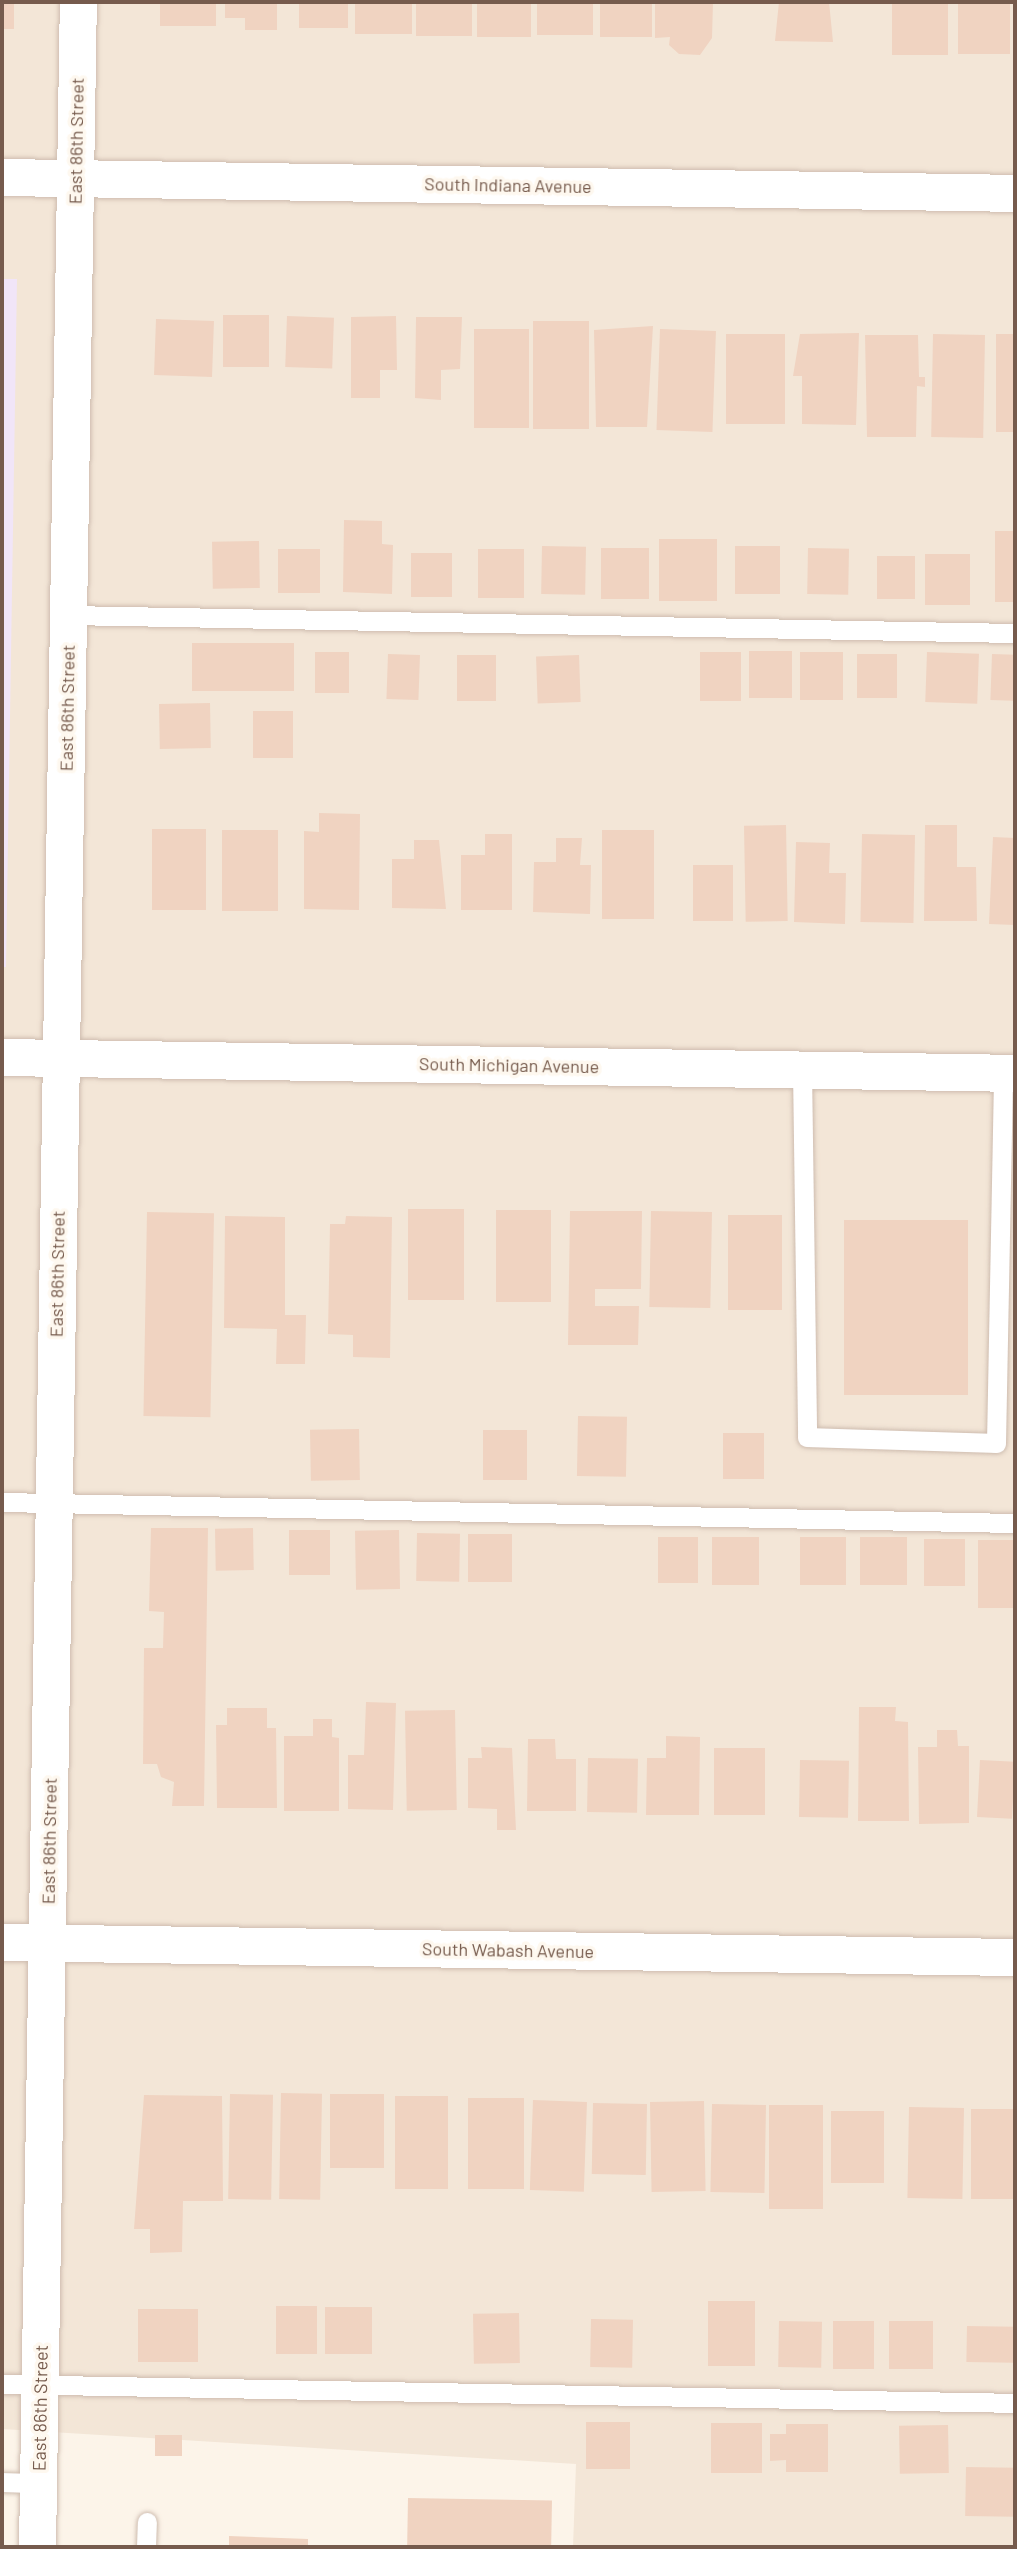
<!DOCTYPE html>
<html>
<head>
<meta charset="utf-8">
<style>
	body { margin:0 }
	#map { position:relative; width:1017px; height:2549px; overflow:hidden; background:#fcf4e9; font-family:Barlow,sans-serif }
	div>[style] { position:absolute }
	[style*='--x'] { left:calc(var(--x)*1px); top:calc(var(--y)*1px); width:calc(var(--w)*1px); rotate:calc(var(--a)*1deg) }
	.residential>* { inset:0; background:#f3e6d7 }
	.education>* { inset:0; background:#f1e5f8 }
	.building>* { inset:0; background:#f0d3c1; transform-origin:0 0 }
	.roads { filter:drop-shadow(0 0 2px #cebcaf) drop-shadow(0 0 2px #cebcaf) }
	.service>* { height:19px; margin:-9.5px; padding:0 9.5px; transform-origin:9.5px; border-radius:9.5px; background:#fff }
	.minor>* { height:37px; margin:-18.5px; padding:0 18.5px; transform-origin:18.5px; border-radius:18.5px; background:#fff }
	span { translate:-50% -50%; white-space:nowrap; text-align:center; line-height:1.15; -webkit-text-stroke:7px #fef8ef; paint-order:stroke }
	.street-label { font-size:18px; color:#765b4d }
	.frame { position:absolute; inset:0; border:4px solid #765b4d; pointer-events:none }
</style>
</head>
<body>
<div id="map">
	<div class="residential">
		<i style="clip-path:polygon(2px 2px,1015px 2px,1015px 2547px,573px 2547px,576px 2464px,2px 2429px)"></i>
	</div>
	<div class="education">
		<i style="clip-path:polygon(2px 279px,17px 279px,6px 967px,2px 967px)"></i>
	</div>
	<div class="building">
		<i style="left:2px;top:2px;width:12px;height:27px"></i>
		<i style="left:160px;top:2px;width:56px;height:24px"></i>
		<i style="clip-path:polygon(225px 2px,277px 2px,277px 30px,245px 30px,245px 18px,225px 18px)"></i>
		<i style="left:299px;top:2px;width:49px;height:26px"></i>
		<i style="left:355px;top:2px;width:57px;height:32px"></i>
		<i style="left:416px;top:2px;width:56px;height:34px"></i>
		<i style="left:477px;top:2px;width:54px;height:35px"></i>
		<i style="left:537px;top:2px;width:56px;height:33px"></i>
		<i style="left:600px;top:2px;width:52px;height:35px"></i>
		<i style="clip-path:polygon(655px 2px,713px 2px,712px 38px,700px 55px,679px 54px,669px 45px,670px 37px,655px 38px)"></i>
		<i style="clip-path:polygon(779px 2px,829px 2px,833px 42px,775px 41px)"></i>
		<i style="left:892px;top:2px;width:56px;height:53px"></i>
		<i style="left:958px;top:2px;width:52px;height:52px"></i>
		<i style="left:223px;top:315px;width:46px;height:52px"></i>
		<i style="left:287px;top:316px;width:47px;height:51px;rotate:2deg"></i>
		<i style="clip-path:polygon(396px 316px,397px 370px,380px 370px,380px 398px,351px 398px,351px 317px)"></i>
		<i style="clip-path:polygon(416px 317px,462px 317px,460px 369px,441px 370px,441px 400px,415px 398px)"></i>
		<i style="left:156px;top:319px;width:58px;height:56px;rotate:2deg"></i>
		<i style="left:533px;top:321px;width:56px;height:108px"></i>
		<i style="clip-path:polygon(653px 326px,647px 427px,596px 427px,594px 330px)"></i>
		<i style="left:474px;top:329px;width:55px;height:99px"></i>
		<i style="left:660px;top:329px;width:56px;height:101px;rotate:2deg"></i>
		<i style="clip-path:polygon(859px 333px,856px 425px,802px 424px,802px 376px,793px 376px,800px 334px)"></i>
		<i style="left:785px;top:334px;width:90px;height:59px;rotate:90deg"></i>
		<i style="left:933px;top:334px;width:52px;height:103px;rotate:1deg"></i>
		<i style="left:996px;top:334px;width:19px;height:98px"></i>
		<i style="clip-path:polygon(865px 335px,918px 335px,919px 377px,925px 377px,925px 387px,917px 386px,916px 437px,867px 437px)"></i>
		<i style="clip-path:polygon(344px 520px,382px 521px,382px 544px,393px 545px,392px 594px,343px 592px)"></i>
		<i style="left:995px;top:531px;width:20px;height:71px"></i>
		<i style="left:659px;top:539px;width:58px;height:62px"></i>
		<i style="left:259px;top:541px;width:47px;height:47px;rotate:89deg"></i>
		<i style="left:542px;top:546px;width:44px;height:48px;rotate:1deg"></i>
		<i style="left:735px;top:546px;width:45px;height:48px"></i>
		<i style="left:601px;top:548px;width:48px;height:51px"></i>
		<i style="left:808px;top:548px;width:41px;height:46px;rotate:1deg"></i>
		<i style="left:278px;top:549px;width:42px;height:44px"></i>
		<i style="left:478px;top:549px;width:46px;height:49px"></i>
		<i style="left:411px;top:553px;width:41px;height:44px"></i>
		<i style="left:925px;top:554px;width:45px;height:51px"></i>
		<i style="left:877px;top:556px;width:38px;height:43px"></i>
		<i style="left:192px;top:643px;width:102px;height:48px"></i>
		<i style="left:749px;top:651px;width:43px;height:47px"></i>
		<i style="left:349px;top:652px;width:41px;height:34px;rotate:90deg"></i>
		<i style="left:700px;top:652px;width:41px;height:49px"></i>
		<i style="left:800px;top:652px;width:43px;height:48px"></i>
		<i style="left:927px;top:652px;width:52px;height:50px;rotate:2deg"></i>
		<i style="left:388px;top:654px;width:32px;height:45px;rotate:2deg"></i>
		<i style="left:897px;top:654px;width:44px;height:40px;rotate:90deg"></i>
		<i style="left:992px;top:654px;width:23px;height:46px;rotate:2deg"></i>
		<i style="left:457px;top:655px;width:39px;height:46px"></i>
		<i style="left:579px;top:655px;width:47px;height:43px;rotate:88deg"></i>
		<i style="left:210px;top:703px;width:45px;height:51px;rotate:89deg"></i>
		<i style="left:253px;top:711px;width:40px;height:47px"></i>
		<i style="clip-path:polygon(319px 813px,360px 814px,359px 910px,304px 909px,304px 831px,319px 832px)"></i>
		<i style="left:786px;top:825px;width:96px;height:42px;rotate:89deg"></i>
		<i style="clip-path:polygon(925px 825px,957px 825px,957px 867px,976px 867px,977px 921px,924px 921px)"></i>
		<i style="left:152px;top:829px;width:54px;height:81px"></i>
		<i style="left:222px;top:830px;width:56px;height:81px"></i>
		<i style="left:602px;top:830px;width:52px;height:89px"></i>
		<i style="clip-path:polygon(485px 834px,512px 834px,512px 910px,461px 910px,461px 855px,485px 855px)"></i>
		<i style="left:862px;top:834px;width:53px;height:88px;rotate:1deg"></i>
		<i style="clip-path:polygon(993px 837px,1015px 838px,1015px 925px,989px 924px)"></i>
		<i style="clip-path:polygon(556px 838px,582px 838px,580px 865px,591px 865px,590px 914px,533px 912px,534px 862px,556px 862px)"></i>
		<i style="clip-path:polygon(414px 840px,439px 840px,446px 909px,392px 908px,392px 859px,414px 859px)"></i>
		<i style="clip-path:polygon(796px 842px,830px 843px,829px 873px,846px 873px,845px 924px,794px 922px)"></i>
		<i style="left:733px;top:865px;width:56px;height:40px;rotate:90deg"></i>
		<i style="left:408px;top:1209px;width:56px;height:91px"></i>
		<i style="left:496px;top:1210px;width:55px;height:92px"></i>
		<i style="clip-path:polygon(570px 1211px,642px 1211px,641px 1289px,595px 1289px,595px 1306px,639px 1306px,638px 1345px,568px 1345px)"></i>
		<i style="left:651px;top:1211px;width:61px;height:96px;rotate:1deg"></i>
		<i style="left:147px;top:1212px;width:67px;height:204px;rotate:1deg"></i>
		<i style="left:728px;top:1215px;width:54px;height:95px"></i>
		<i style="clip-path:polygon(225px 1216px,285px 1217px,285px 1315px,306px 1315px,305px 1364px,276px 1364px,277px 1329px,224px 1328px)"></i>
		<i style="clip-path:polygon(346px 1216px,392px 1217px,390px 1358px,353px 1357px,353px 1335px,328px 1334px,330px 1224px,345px 1224px)"></i>
		<i style="left:844px;top:1220px;width:124px;height:175px"></i>
		<i style="left:578px;top:1416px;width:49px;height:60px;rotate:1deg"></i>
		<i style="left:359px;top:1429px;width:51px;height:49px;rotate:89deg"></i>
		<i style="left:483px;top:1430px;width:44px;height:50px"></i>
		<i style="left:723px;top:1433px;width:41px;height:46px"></i>
		<i style="clip-path:polygon(151px 1528px,208px 1528px,204px 1806px,172px 1806px,174px 1782px,161px 1777px,157px 1764px,143px 1764px,144px 1648px,163px 1648px,164px 1612px,149px 1611px)"></i>
		<i style="left:253px;top:1528px;width:42px;height:38px;rotate:89deg"></i>
		<i style="left:289px;top:1530px;width:41px;height:45px"></i>
		<i style="left:399px;top:1530px;width:59px;height:44px;rotate:89deg"></i>
		<i style="left:417px;top:1533px;width:43px;height:48px;rotate:1deg"></i>
		<i style="left:512px;top:1534px;width:48px;height:44px;rotate:90deg"></i>
		<i style="left:658px;top:1537px;width:40px;height:46px"></i>
		<i style="left:712px;top:1537px;width:47px;height:48px"></i>
		<i style="left:800px;top:1537px;width:46px;height:48px"></i>
		<i style="left:860px;top:1537px;width:47px;height:48px"></i>
		<i style="left:924px;top:1539px;width:41px;height:47px"></i>
		<i style="left:978px;top:1540px;width:37px;height:68px"></i>
		<i style="clip-path:polygon(366px 1702px,396px 1703px,393px 1810px,348px 1809px,348px 1755px,364px 1755px)"></i>
		<i style="clip-path:polygon(859px 1707px,896px 1707px,895px 1721px,908px 1722px,909px 1821px,858px 1821px)"></i>
		<i style="clip-path:polygon(227px 1708px,267px 1708px,267px 1728px,276px 1728px,277px 1808px,217px 1808px,216px 1725px,227px 1725px)"></i>
		<i style="left:455px;top:1710px;width:100px;height:50px;rotate:89deg"></i>
		<i style="clip-path:polygon(313px 1719px,332px 1719px,332px 1737px,339px 1738px,339px 1811px,284px 1811px,284px 1736px,313px 1736px)"></i>
		<i style="clip-path:polygon(937px 1730px,957px 1730px,958px 1746px,969px 1746px,969px 1823px,919px 1824px,918px 1747px,937px 1747px)"></i>
		<i style="clip-path:polygon(666px 1736px,700px 1737px,699px 1815px,646px 1815px,647px 1758px,666px 1758px)"></i>
		<i style="clip-path:polygon(528px 1739px,555px 1739px,556px 1759px,576px 1759px,576px 1811px,527px 1811px)"></i>
		<i style="clip-path:polygon(481px 1747px,512px 1748px,516px 1830px,497px 1830px,497px 1809px,468px 1808px,468px 1758px,482px 1758px)"></i>
		<i style="left:714px;top:1748px;width:51px;height:67px"></i>
		<i style="left:588px;top:1758px;width:50px;height:54px;rotate:1deg"></i>
		<i style="left:800px;top:1760px;width:49px;height:57px;rotate:1deg"></i>
		<i style="left:980px;top:1760px;width:35px;height:57px;rotate:3deg"></i>
		<i style="left:281px;top:2093px;width:41px;height:106px;rotate:1deg"></i>
		<i style="left:230px;top:2094px;width:43px;height:105px;rotate:1deg"></i>
		<i style="left:330px;top:2094px;width:54px;height:74px"></i>
		<i style="clip-path:polygon(144px 2095px,222px 2096px,223px 2201px,183px 2201px,182px 2252px,150px 2253px,150px 2229px,134px 2229px)"></i>
		<i style="left:448px;top:2096px;width:93px;height:53px;rotate:90deg"></i>
		<i style="left:468px;top:2098px;width:56px;height:91px"></i>
		<i style="left:533px;top:2100px;width:54px;height:90px;rotate:2deg"></i>
		<i style="left:704px;top:2101px;width:90px;height:54px;rotate:89deg"></i>
		<i style="left:593px;top:2103px;width:54px;height:71px;rotate:1deg"></i>
		<i style="left:766px;top:2105px;width:88px;height:54px;rotate:91deg"></i>
		<i style="left:769px;top:2105px;width:54px;height:104px"></i>
		<i style="left:909px;top:2107px;width:55px;height:91px;rotate:1deg"></i>
		<i style="left:971px;top:2109px;width:44px;height:90px"></i>
		<i style="left:831px;top:2111px;width:53px;height:72px"></i>
		<i style="left:755px;top:2301px;width:65px;height:47px;rotate:90deg"></i>
		<i style="left:276px;top:2306px;width:41px;height:48px"></i>
		<i style="left:325px;top:2307px;width:47px;height:47px"></i>
		<i style="left:138px;top:2309px;width:60px;height:53px"></i>
		<i style="left:519px;top:2313px;width:50px;height:46px;rotate:89deg"></i>
		<i style="left:591px;top:2319px;width:42px;height:48px;rotate:1deg"></i>
		<i style="left:779px;top:2321px;width:43px;height:46px;rotate:1deg"></i>
		<i style="left:833px;top:2321px;width:41px;height:48px"></i>
		<i style="left:889px;top:2321px;width:44px;height:48px"></i>
		<i style="left:967px;top:2326px;width:48px;height:36px;rotate:1deg"></i>
		<i style="left:630px;top:2422px;width:47px;height:44px;rotate:90deg"></i>
		<i style="left:762px;top:2423px;width:50px;height:51px;rotate:90deg"></i>
		<i style="clip-path:polygon(786px 2424px,828px 2424px,828px 2472px,786px 2472px,786px 2460px,770px 2461px,770px 2434px,786px 2434px)"></i>
		<i style="left:948px;top:2425px;width:48px;height:49px;rotate:89deg"></i>
		<i style="left:155px;top:2435px;width:27px;height:21px"></i>
		<i style="left:966px;top:2467px;width:49px;height:49px;rotate:1deg"></i>
		<i style="left:408px;top:2498px;width:144px;height:49px;rotate:1deg"></i>
		<i style="clip-path:polygon(229px 2536px,308px 2539px,308px 2547px,229px 2547px)"></i>
	</div>
	<div class="roads">
		<div class="service">
			<i style="--x:68;--y:615;--w:947;--a:1.09"></i>
			<i style="--x:802;--y:1069;--w:368;--a:89.2"></i>
			<i style="--x:807;--y:1437;--w:189;--a:1.8"></i>
			<i style="--x:996;--y:1443;--w:370;--a:-88.9"></i>
			<i style="--x:2;--y:1502;--w:1013;--a:1.19"></i>
			<i style="--x:2;--y:2384;--w:1013;--a:1.07"></i>
			<i style="--x:2;--y:2482;--w:36;--a:2"></i>
			<i style="--x:146;--y:2547;--w:25;--a:-88"></i>
		</div>
		<div class="minor">
			<i style="--x:2;--y:177;--w:1013;--a:0.9"></i>
			<i style="--x:2;--y:1057;--w:1013;--a:0.9"></i>
			<i style="--x:2;--y:1942;--w:1013;--a:0.85"></i>
			<i style="--x:37;--y:2547;--w:2545;--a:-89.08"></i>
		</div>
	</div>
	<div class="street-label">
		<span style="left:76px;top:141px;rotate:-89deg">East 86th Street</span>
		<span style="left:508px;top:185px;rotate:1deg">South Indiana Avenue</span>
		<span style="left:67px;top:708px;rotate:-89deg">East 86th Street</span>
		<span style="left:509px;top:1065px;rotate:1deg">South Michigan Avenue</span>
		<span style="left:57px;top:1274px;rotate:-89deg">East 86th Street</span>
		<span style="left:49px;top:1841px;rotate:-89deg">East 86th Street</span>
		<span style="left:508px;top:1950px;rotate:1deg">South Wabash Avenue</span>
		<span style="left:40px;top:2408px;rotate:-89deg">East 86th Street</span>
	</div>
	<div class="frame"></div>
</div>
</body>
</html>
